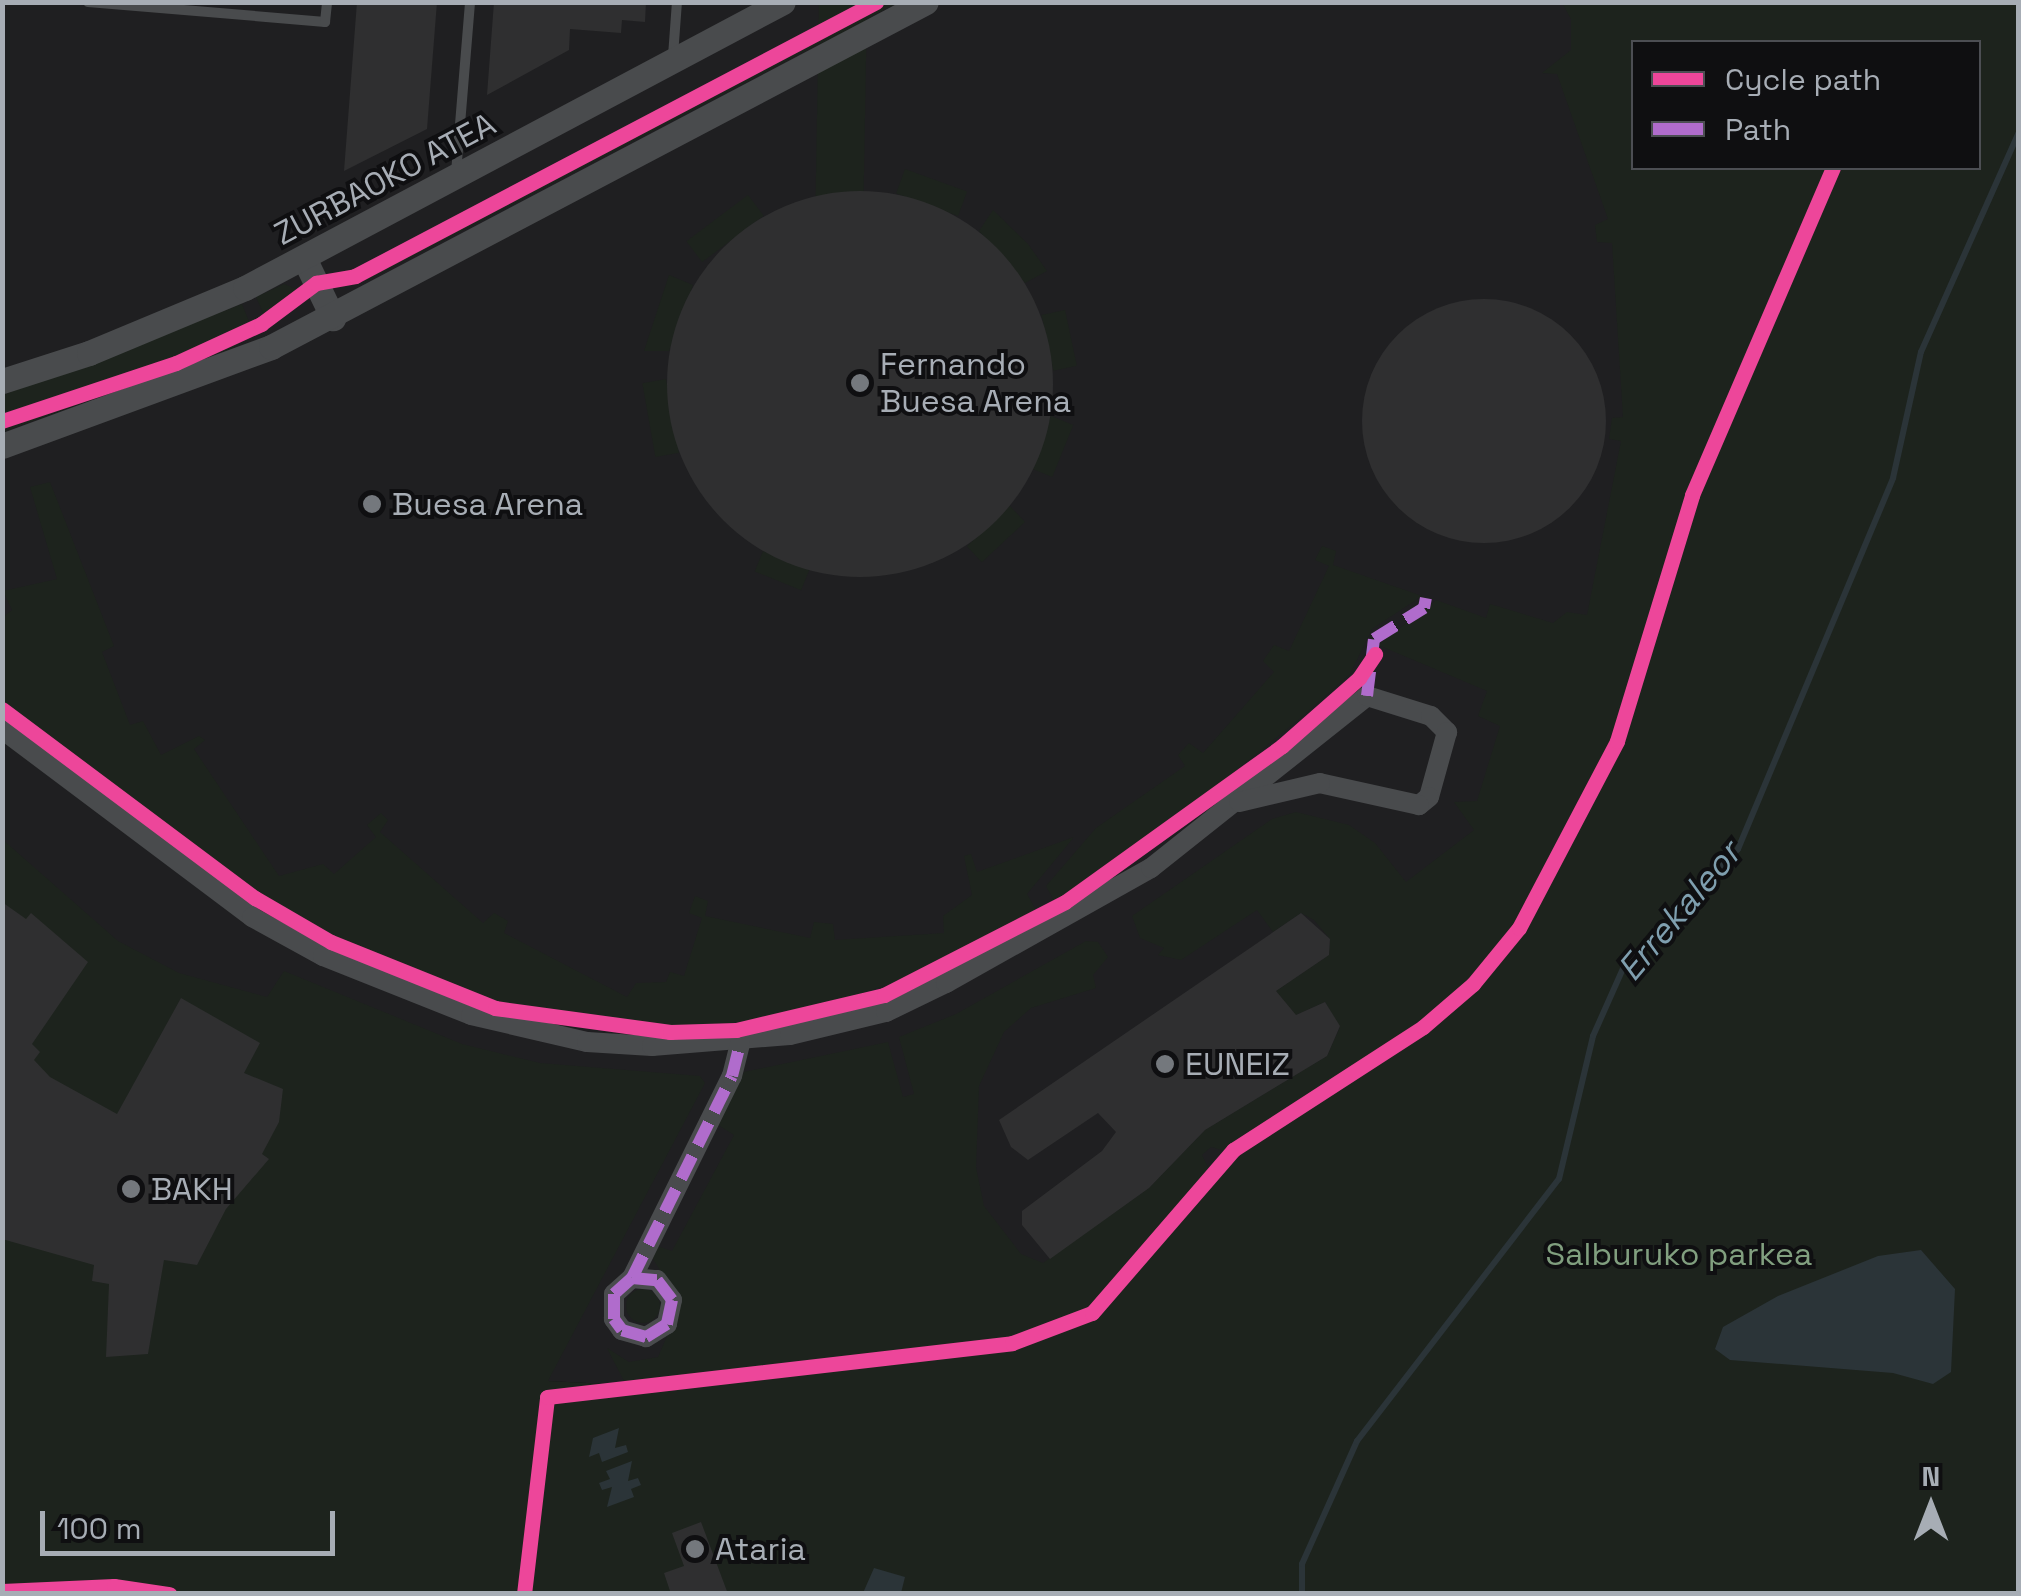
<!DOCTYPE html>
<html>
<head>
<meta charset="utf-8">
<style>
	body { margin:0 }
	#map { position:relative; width:2021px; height:1596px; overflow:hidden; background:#151515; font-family:"Space Grotesk",sans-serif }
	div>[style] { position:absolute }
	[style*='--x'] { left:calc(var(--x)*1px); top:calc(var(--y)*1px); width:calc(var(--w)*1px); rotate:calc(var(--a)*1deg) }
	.built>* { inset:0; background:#1f1f21 }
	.green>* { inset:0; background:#1d231d; transform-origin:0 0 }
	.round { border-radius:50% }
	.water>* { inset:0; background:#2b3438 }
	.stream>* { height:6px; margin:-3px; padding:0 3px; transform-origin:3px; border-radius:3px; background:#2b3438 }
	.building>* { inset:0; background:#2f2f30 }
	.service>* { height:10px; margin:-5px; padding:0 5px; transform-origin:5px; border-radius:5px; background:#494b4d }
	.minor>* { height:20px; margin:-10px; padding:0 10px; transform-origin:10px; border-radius:10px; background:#494b4d }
	.tertiary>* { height:25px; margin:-12.5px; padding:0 12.5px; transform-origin:12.5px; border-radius:12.5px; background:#494b4d }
	.quiet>* { height:12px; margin-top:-6px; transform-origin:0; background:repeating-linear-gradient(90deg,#b06ccc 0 25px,transparent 0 37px) }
	.cycleway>* { height:15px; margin:-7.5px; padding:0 7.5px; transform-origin:7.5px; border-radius:7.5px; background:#ed469a }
	.dots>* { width:28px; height:28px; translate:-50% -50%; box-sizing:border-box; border:5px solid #0f0f11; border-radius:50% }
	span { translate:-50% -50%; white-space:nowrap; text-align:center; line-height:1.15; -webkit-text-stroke:8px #0f0f11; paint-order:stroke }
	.street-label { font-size:32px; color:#a7adb5 }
	.poi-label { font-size:32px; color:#a7adb5 }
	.left { translate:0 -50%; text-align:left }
	.park-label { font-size:32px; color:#819f7f }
	.water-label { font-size:35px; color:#7f9faf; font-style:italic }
	.frame { position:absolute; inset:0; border:5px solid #a7adb5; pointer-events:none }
	.legend { position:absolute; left:1631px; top:40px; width:350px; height:130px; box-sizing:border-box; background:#0f0f11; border:2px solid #4c4e53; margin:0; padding:12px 18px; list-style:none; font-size:30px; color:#a7adb5 }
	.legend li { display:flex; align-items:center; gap:20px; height:50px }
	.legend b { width:50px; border:2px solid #4c4e53 }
	.north { position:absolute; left:1881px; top:1456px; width:100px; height:100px; -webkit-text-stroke:8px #0f0f11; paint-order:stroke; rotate:0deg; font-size:28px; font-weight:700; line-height:40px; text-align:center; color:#a7adb5 }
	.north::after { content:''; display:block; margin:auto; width:35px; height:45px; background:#a7adb5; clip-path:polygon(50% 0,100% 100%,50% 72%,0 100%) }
	.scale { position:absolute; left:40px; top:1511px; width:295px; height:45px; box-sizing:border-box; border:5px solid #a7adb5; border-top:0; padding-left:12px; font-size:30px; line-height:35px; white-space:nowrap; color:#a7adb5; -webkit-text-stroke:8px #0f0f11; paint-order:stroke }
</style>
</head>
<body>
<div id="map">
	<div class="built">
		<i style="clip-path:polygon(2px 3px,1589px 3px,1678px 396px,1598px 778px,1117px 1287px,627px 1385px,547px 1381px,3px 1583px)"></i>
	</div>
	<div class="green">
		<i style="left:819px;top:2px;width:48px;height:530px;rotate:1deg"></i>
		<i style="clip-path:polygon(886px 2px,897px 3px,366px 281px,364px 277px)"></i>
		<i style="clip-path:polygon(evenodd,1562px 3px,2018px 3px,2018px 1593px,3px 1593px,2px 839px,118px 941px,179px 973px,267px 997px,284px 971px,462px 1044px,540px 1063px,700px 1076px,705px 1083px,548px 1381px,626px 1385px,607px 1348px,629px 1362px,658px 1357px,681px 1304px,650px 1254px,654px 1245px,672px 1251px,734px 1135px,718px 1125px,744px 1072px,888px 1042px,903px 1097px,914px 1094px,899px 1037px,956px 1014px,1086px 941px,1098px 942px,1108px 957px,1093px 975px,1096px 988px,1031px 1008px,1004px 1032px,979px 1086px,976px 1167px,984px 1206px,1021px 1254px,1043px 1263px,1149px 1188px,1205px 1130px,1327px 1056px,1340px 1027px,1325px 1002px,1296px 1015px,1276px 991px,1329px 955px,1330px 939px,1314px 920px,1301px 913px,1273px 932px,1257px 910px,1181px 960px,1158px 955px,1164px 948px,1140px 938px,1132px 916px,1272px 819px,1296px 812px,1349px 825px,1375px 843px,1406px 882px,1474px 830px,1454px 802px,1477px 801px,1500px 726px,1478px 716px,1487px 691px,1378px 645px,1436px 600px,1486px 618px,1490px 604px,1553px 623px,1567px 612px,1587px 615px,1621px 441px,1609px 439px,1612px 418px,1623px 417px,1612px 243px,1597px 242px,1595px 225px,1608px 219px,1557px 74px,1542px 73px,1571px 50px,1571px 19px,1562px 3px,1634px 42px,1978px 42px,1978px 168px,1634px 168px,1634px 42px,1562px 3px,1211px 1147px,1233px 1153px,1212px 1175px,1202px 1155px,1211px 1147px)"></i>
		<i style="left:905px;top:169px;width:66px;height:26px;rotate:20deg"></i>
		<i style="left:748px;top:195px;width:26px;height:77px;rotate:53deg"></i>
		<i style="clip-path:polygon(993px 210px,1028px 244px,1047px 271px,1025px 283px,979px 231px)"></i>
		<i style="clip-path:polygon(669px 275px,693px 285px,669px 351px,644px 351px)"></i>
		<i style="clip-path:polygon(284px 284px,299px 290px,265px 317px,256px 297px)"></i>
		<i style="clip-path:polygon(242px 304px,250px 324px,169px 360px,3px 417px,3px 395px)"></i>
		<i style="left:1065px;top:310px;width:57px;height:24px;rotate:78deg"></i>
		<i style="clip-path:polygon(256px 332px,233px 348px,3px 432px,3px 428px,166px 372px)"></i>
		<i style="left:666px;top:379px;width:75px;height:24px;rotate:80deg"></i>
		<i style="left:1051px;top:416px;width:24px;height:56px;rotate:22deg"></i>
		<i style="clip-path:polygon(50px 482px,114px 646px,102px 652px,130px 725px,143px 721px,161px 755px,199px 736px,205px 740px,194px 749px,279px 876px,323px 864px,334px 874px,376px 837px,367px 825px,381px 813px,388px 820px,380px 832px,483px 923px,494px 913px,508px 921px,504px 933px,627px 997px,636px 983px,666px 982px,670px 972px,684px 976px,702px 918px,689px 913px,695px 896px,708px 901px,705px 916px,810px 938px,814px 922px,833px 924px,835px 940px,944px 933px,943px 916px,972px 895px,964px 856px,971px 854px,977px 872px,1074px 837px,1027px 894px,1036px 910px,922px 973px,822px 1007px,757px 1021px,660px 1028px,484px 999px,353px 947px,242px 884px,3px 703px,3px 617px,12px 610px,3px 591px,57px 579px,30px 487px)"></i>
		<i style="left:1010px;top:506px;width:22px;height:59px;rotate:47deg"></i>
		<i style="clip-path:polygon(1322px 546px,1336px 551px,1333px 565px,1422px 596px,1372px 629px,1350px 674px,1304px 715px,1178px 818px,1054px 901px,1046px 886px,1096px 828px,1185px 766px,1178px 755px,1189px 743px,1203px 753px,1274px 672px,1263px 661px,1274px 645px,1289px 651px,1329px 566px,1315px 560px)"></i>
		<i style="left:763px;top:551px;width:50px;height:22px;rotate:22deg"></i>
		<i class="round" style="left:626px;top:1289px;width:34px;height:34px"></i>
	</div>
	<div class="water">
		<i style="clip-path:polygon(1921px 1250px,1955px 1289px,1951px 1372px,1933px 1384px,1893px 1373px,1730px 1360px,1715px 1349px,1723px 1327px,1778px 1296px,1878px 1256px)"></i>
		<i style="clip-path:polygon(619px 1428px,615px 1448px,626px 1445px,628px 1452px,602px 1462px,599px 1453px,589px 1457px,593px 1438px)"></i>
		<i style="clip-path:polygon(632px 1461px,628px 1481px,638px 1478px,641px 1485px,631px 1489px,634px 1497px,607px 1507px,612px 1487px,602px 1490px,599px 1483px,610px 1479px,606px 1471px)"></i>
		<i style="clip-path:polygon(874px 1568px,905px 1577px,901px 1593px,863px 1593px)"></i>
	</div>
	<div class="stream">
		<i style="--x:1302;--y:1594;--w:30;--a:-90"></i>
		<i style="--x:1302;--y:1564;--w:135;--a:-65.9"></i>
		<i style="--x:1357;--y:1441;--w:331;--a:-52.4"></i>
		<i style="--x:1559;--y:1179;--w:147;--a:-76.6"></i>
		<i style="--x:1593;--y:1036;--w:79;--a:-66"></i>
		<i style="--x:1625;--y:964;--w:161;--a:-45.5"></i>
		<i style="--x:1738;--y:849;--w:402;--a:-67.3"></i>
		<i style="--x:1893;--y:478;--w:129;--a:-77.5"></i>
		<i style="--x:1921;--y:352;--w:239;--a:-66"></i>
	</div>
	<div class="building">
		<i style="clip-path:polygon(357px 2px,437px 2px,427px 129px,344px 171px)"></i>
		<i style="clip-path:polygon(494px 2px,646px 2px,645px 22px,622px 20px,621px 33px,570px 29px,569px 50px,487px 95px)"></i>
		<i class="round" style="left:667px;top:191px;width:386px;height:386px"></i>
		<i class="round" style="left:1362px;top:299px;width:244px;height:244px"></i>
		<i style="clip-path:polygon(2px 902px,26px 919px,31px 913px,88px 962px,32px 1044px,40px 1052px,34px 1060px,50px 1077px,117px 1114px,181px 998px,260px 1043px,244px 1073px,283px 1089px,279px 1122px,262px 1154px,269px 1159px,226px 1209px,197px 1265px,164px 1260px,148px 1354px,106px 1357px,109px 1284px,92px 1281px,94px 1265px,2px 1239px)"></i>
		<i style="clip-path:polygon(1301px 913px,1330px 939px,1329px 955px,1276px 991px,1296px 1015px,1325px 1002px,1340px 1026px,1327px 1056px,1205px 1130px,1149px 1188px,1050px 1259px,1022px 1225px,1022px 1211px,1102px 1151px,1116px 1132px,1098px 1113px,1028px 1160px,1011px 1147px,999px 1120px)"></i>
		<i style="clip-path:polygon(701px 1522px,728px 1594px,671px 1594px,664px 1573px,684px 1566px,672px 1533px)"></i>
	</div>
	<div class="service">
		<i style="--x:88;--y:2;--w:238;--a:4.8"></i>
		<i style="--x:325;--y:22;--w:20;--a:-84"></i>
		<i style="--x:673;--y:56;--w:54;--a:-85.8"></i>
		<i style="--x:456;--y:173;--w:172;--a:-85.3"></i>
	</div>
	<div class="minor">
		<i style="--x:2;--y:729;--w:313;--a:36.9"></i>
		<i style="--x:252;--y:917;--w:81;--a:28.8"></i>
		<i style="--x:323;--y:956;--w:159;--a:21.7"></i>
		<i style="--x:471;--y:1015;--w:119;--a:13.1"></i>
		<i style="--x:587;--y:1042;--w:65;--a:3.5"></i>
		<i style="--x:652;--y:1046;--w:138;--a:-4.6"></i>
		<i style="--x:790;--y:1035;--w:99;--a:-13.5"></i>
		<i style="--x:886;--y:1012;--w:67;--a:-25.8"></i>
		<i style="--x:946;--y:983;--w:235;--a:-29.3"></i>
		<i style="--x:1151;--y:868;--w:276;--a:-38.5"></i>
		<i style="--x:1367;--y:696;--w:67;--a:17.4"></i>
		<i style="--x:1431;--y:716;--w:23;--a:45"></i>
		<i style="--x:1447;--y:732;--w:67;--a:105.5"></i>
		<i style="--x:1429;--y:797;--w:13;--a:141"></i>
		<i style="--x:1419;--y:805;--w:101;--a:-167.5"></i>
		<i style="--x:1320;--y:783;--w:83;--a:166.8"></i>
		<i style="--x:632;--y:1278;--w:25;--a:5"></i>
		<i style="--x:657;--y:1280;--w:25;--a:53"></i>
		<i style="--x:672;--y:1300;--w:25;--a:102"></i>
		<i style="--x:667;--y:1324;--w:25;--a:148"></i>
		<i style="--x:646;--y:1337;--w:25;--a:-164"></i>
		<i style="--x:622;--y:1330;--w:14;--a:-126"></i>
		<i style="--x:614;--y:1319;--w:25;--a:-90"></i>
		<i style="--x:614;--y:1294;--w:24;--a:-42"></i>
		<i style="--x:632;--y:1278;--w:225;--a:-63.7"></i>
		<i style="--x:732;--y:1076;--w:34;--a:-76"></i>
	</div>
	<div class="tertiary">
		<i style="--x:304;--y:258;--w:67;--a:64.2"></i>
		<i style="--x:2;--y:381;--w:91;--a:-17.8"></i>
		<i style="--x:89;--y:353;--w:169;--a:-22.6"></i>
		<i style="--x:245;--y:288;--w:609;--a:-28"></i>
		<i style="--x:2;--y:446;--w:287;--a:-20.2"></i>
		<i style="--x:271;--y:347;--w:740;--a:-27.78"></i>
	</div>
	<div class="quiet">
		<i style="--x:1367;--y:696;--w:57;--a:-83"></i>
		<i style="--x:1374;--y:639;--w:59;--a:-31.8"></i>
		<i style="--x:1424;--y:608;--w:10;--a:-79"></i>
		<i style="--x:632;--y:1278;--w:25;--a:5"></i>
		<i style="--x:657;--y:1280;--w:25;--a:53"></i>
		<i style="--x:672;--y:1300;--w:25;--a:102"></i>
		<i style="--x:667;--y:1324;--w:25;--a:148"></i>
		<i style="--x:646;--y:1337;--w:25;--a:-164"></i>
		<i style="--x:622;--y:1330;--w:14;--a:-126"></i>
		<i style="--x:614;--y:1319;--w:25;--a:-90"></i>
		<i style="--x:614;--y:1294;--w:24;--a:-42"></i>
		<i style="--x:632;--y:1278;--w:225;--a:-63.7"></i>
		<i style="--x:732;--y:1076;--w:34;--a:-76"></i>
	</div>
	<div class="cycleway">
		<i style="--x:2;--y:421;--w:183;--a:-18.4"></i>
		<i style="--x:176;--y:363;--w:94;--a:-24.6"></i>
		<i style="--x:261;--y:324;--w:69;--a:-36.7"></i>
		<i style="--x:316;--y:283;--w:40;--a:-10"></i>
		<i style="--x:355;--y:276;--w:589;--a:-27.74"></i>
		<i style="--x:2;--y:709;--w:316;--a:36.8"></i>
		<i style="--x:255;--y:898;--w:88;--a:30.1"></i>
		<i style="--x:331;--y:942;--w:177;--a:21.9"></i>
		<i style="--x:495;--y:1008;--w:177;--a:7.8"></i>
		<i style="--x:670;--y:1032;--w:66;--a:-1.7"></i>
		<i style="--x:736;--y:1030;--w:152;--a:-13.3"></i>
		<i style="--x:884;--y:995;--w:203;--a:-27.2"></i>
		<i style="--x:1065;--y:902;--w:267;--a:-35.7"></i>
		<i style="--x:1282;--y:746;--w:103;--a:-41.4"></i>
		<i style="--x:1359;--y:678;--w:29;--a:-56"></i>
		<i style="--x:2;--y:1591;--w:112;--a:-2.6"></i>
		<i style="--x:114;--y:1586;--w:56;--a:8.3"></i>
		<i style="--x:524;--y:1594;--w:198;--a:-83.3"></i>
		<i style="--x:547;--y:1397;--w:468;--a:-6.6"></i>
		<i style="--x:1012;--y:1343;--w:85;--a:-20.6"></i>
		<i style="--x:1092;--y:1313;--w:216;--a:-49.1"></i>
		<i style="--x:1233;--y:1150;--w:226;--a:-32.9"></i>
		<i style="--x:1423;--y:1027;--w:66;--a:-40.7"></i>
		<i style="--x:1473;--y:984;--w:72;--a:-50.6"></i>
		<i style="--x:1519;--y:928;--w:211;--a:-62.3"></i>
		<i style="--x:1617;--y:741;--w:257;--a:-73"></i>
		<i style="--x:1692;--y:495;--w:356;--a:-66.7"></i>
	</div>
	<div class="dots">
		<i style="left:860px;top:383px;background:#74787d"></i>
		<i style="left:372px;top:504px;background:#74787d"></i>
		<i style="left:1165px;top:1064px;background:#74787d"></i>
		<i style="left:131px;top:1189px;background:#74787d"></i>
		<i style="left:695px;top:1549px;background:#74787d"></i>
	</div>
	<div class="street-label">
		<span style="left:385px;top:179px;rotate:-28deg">ZURBAOKO ATEA</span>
	</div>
	<div class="poi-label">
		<span class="left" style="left:880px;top:383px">Fernando<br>Buesa Arena</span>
		<span class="left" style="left:392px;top:504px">Buesa Arena</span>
		<span class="left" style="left:1185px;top:1064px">EUNEIZ</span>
		<span class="left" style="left:151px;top:1189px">BAKH</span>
		<span class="left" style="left:715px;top:1549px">Ataria</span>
	</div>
	<div class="park-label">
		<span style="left:1679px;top:1254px">Salburuko parkea</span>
	</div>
	<div class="water-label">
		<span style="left:1679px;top:911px;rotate:-50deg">Errekaleor</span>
	</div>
	<div class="frame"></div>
	<ul class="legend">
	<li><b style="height:12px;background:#ed469a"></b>Cycle path</li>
	<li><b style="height:12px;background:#b06ccc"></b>Path</li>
	</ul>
	<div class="north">N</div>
	<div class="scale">100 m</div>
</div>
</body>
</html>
